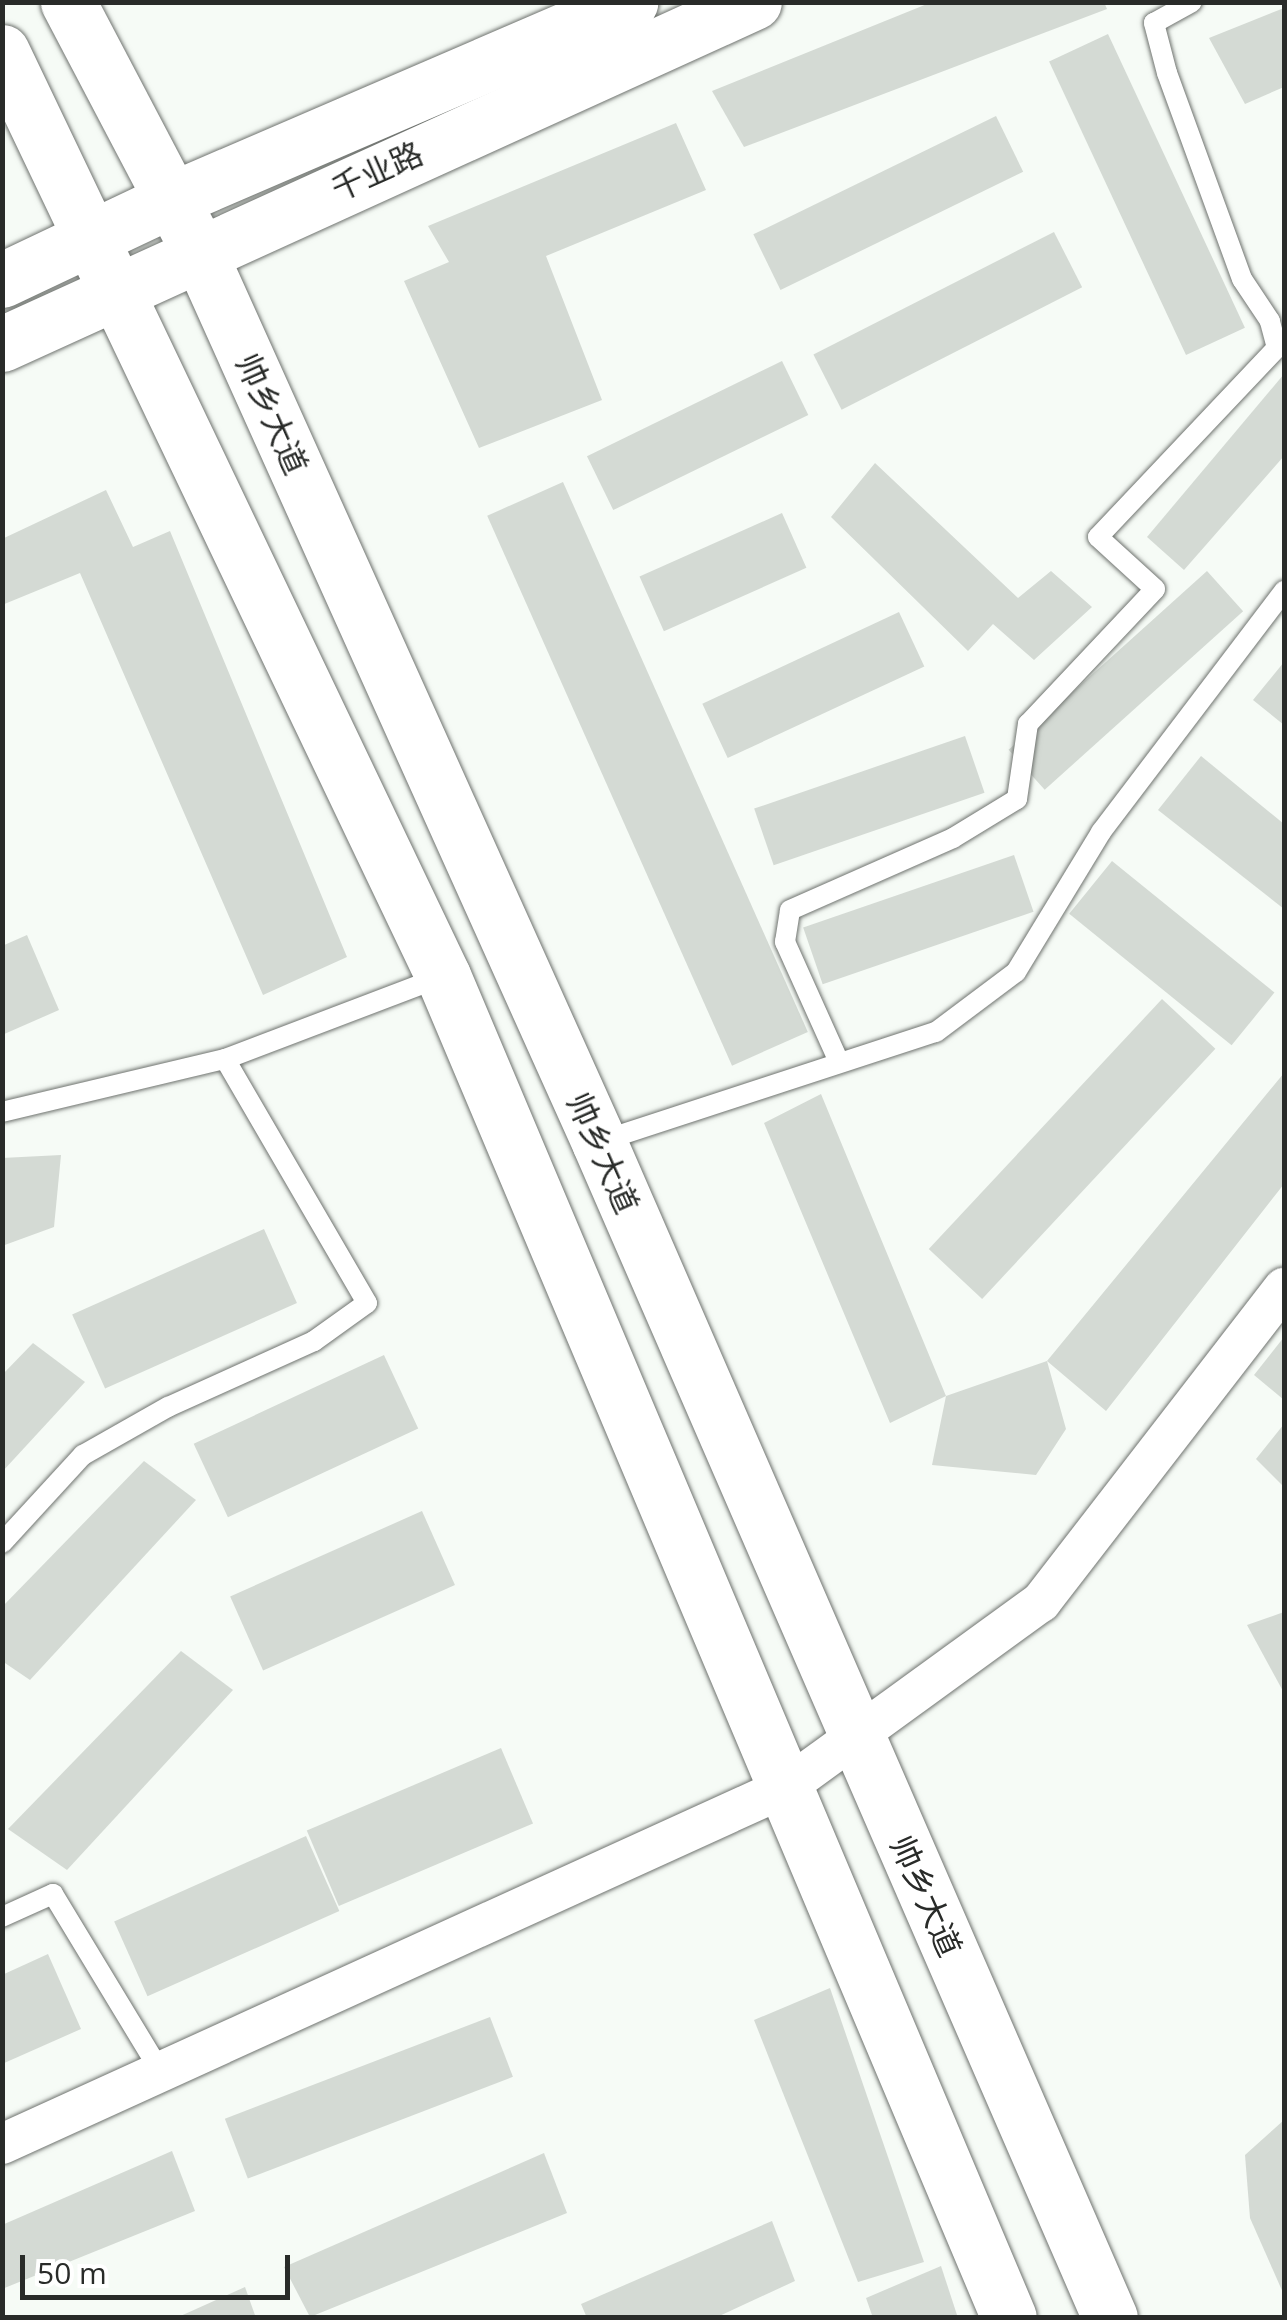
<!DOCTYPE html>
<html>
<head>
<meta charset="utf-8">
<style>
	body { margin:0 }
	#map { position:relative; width:1287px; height:2320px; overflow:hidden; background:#f6fbf6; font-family:"Open Sans","Noto Sans SC",sans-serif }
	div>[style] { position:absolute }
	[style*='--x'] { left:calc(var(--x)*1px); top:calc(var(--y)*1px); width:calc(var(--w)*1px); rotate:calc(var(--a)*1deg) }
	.building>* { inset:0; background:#d4dad4; transform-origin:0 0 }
	.roads { filter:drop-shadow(0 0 2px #6f736f) drop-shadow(0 0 2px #6f736f) }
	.lane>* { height:20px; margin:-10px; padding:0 10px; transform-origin:10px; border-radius:10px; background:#fff }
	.street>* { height:40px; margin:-20px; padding:0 20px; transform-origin:20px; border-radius:20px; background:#fff }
	.secondary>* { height:55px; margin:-27.5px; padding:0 27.5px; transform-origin:27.5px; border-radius:27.5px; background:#fff }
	span { translate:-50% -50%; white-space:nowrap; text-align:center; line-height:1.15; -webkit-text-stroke:8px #fff; paint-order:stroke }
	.street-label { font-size:32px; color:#292b29 }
	.frame { position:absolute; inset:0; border:5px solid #292b29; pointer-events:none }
	.scale { position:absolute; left:20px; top:2255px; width:270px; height:45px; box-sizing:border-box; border:5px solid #292b29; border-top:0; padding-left:12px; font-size:30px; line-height:35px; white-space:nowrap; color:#292b29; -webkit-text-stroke:8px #fff; paint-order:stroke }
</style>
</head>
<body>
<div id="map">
	<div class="building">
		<i style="clip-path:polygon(932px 2px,1104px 2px,1107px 9px,744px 147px,712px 91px)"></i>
		<i style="clip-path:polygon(1284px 8px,1284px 87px,1245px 104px,1209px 38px)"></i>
		<i style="left:1108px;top:34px;width:324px;height:65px;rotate:65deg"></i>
		<i style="left:996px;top:116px;width:62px;height:270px;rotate:64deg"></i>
		<i style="clip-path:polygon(676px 123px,706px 190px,546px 256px,602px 400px,479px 448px,404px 281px,449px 262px,428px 226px)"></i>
		<i style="left:1054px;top:232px;width:62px;height:270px;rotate:63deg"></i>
		<i style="left:782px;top:361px;width:60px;height:217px;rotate:64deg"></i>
		<i style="clip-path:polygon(1284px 374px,1284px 456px,1184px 570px,1147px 537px)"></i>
		<i style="clip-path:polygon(875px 463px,1018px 598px,1051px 571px,1092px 607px,1034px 660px,993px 624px,968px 651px,831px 517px)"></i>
		<i style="left:563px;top:482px;width:602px;height:83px;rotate:66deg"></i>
		<i style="clip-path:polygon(106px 490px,133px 547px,170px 531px,347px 957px,263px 995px,80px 573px,2px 605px,2px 539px)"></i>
		<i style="left:782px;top:513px;width:60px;height:156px;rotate:66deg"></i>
		<i style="left:1207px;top:571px;width:54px;height:267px;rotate:48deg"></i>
		<i style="left:899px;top:612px;width:60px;height:217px;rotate:65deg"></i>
		<i style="clip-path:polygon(1284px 662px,1284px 725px,1253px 700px)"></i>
		<i style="left:965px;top:736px;width:60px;height:223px;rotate:71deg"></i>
		<i style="clip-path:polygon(1201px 756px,1284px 824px,1284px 909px,1158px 810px)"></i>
		<i style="left:1014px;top:855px;width:60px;height:223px;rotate:71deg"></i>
		<i style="left:1112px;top:861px;width:209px;height:68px;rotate:39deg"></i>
		<i style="clip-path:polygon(27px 935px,59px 1010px,2px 1035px,2px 946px)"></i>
		<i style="left:1162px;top:999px;width:73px;height:342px;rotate:43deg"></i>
		<i style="clip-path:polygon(1284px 1073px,1284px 1184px,1106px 1411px,1047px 1361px,1066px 1429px,1036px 1475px,932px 1465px,946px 1396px,890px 1423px,764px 1123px,821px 1094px,946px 1396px,1047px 1361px)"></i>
		<i style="clip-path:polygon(61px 1155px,54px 1227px,2px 1246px,2px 1158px)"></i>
		<i style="left:264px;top:1229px;width:81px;height:210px;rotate:66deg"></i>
		<i style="clip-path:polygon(1284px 1337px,1284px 1400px,1254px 1375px)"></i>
		<i style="clip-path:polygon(33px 1343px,85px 1382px,2px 1472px,2px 1375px)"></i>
		<i style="left:384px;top:1355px;width:81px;height:210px;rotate:65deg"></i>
		<i style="clip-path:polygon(1284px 1424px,1284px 1487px,1256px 1459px)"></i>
		<i style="clip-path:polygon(144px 1461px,196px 1500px,30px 1680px,2px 1661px,2px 1607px)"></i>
		<i style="left:422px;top:1511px;width:81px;height:210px;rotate:66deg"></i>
		<i style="clip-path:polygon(1284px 1612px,1284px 1693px,1247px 1625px)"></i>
		<i style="clip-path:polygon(181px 1651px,233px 1690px,67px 1870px,8px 1829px)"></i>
		<i style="left:501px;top:1748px;width:82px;height:211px;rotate:67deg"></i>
		<i style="left:306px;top:1836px;width:82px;height:210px;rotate:66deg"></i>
		<i style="clip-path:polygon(48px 1954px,81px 2029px,2px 2064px,2px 1975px)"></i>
		<i style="clip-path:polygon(830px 1988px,924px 2262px,858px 2282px,754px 2020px)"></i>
		<i style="left:490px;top:2017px;width:64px;height:284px;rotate:69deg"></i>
		<i style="clip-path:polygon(1284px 2120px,1284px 2295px,1250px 2218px,1245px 2155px)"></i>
		<i style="clip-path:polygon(172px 2151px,195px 2211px,2px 2289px,2px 2225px)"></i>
		<i style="clip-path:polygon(544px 2153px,567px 2213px,310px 2317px,284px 2267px)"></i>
		<i style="clip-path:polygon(772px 2221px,795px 2281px,715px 2318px,587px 2318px,581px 2304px)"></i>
		<i style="clip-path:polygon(941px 2266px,958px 2318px,873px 2318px,866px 2298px)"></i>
		<i style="clip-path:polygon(245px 2287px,256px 2318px,176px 2318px)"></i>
	</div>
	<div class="roads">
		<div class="lane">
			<i style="--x:839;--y:1062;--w:132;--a:-114.2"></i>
			<i style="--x:785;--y:942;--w:32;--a:-81"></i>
			<i style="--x:790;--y:910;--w:178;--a:-23.8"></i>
			<i style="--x:953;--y:838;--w:75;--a:-31.4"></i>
			<i style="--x:1017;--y:799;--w:76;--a:-81.7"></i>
			<i style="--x:1028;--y:724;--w:185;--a:-46.7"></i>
			<i style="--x:1155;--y:589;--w:77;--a:-137.6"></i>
			<i style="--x:1098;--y:537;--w:260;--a:-46.6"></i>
			<i style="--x:1277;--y:348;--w:28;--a:-105"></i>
			<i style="--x:1270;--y:321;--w:50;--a:-123.7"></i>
			<i style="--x:1242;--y:279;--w:219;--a:-110"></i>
			<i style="--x:1167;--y:73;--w:52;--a:-104.6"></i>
			<i style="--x:1154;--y:23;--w:43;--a:-28.9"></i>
			<i style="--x:2;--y:1112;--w:229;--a:-13.4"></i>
			<i style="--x:225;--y:1059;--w:231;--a:-20.8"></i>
			<i style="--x:602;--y:1141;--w:351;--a:-18.1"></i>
			<i style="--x:936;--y:1032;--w:100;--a:-36.9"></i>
			<i style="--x:1016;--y:972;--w:164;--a:-58.7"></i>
			<i style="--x:1101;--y:832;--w:303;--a:-52.8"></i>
			<i style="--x:2;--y:1543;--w:120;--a:-47.4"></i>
			<i style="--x:83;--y:1455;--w:98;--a:-29.5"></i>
			<i style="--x:168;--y:1407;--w:160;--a:-24.3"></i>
			<i style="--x:314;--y:1341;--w:65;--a:-35.6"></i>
			<i style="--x:367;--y:1303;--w:282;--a:-120.2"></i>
			<i style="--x:2;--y:1917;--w:56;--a:-24.3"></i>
			<i style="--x:53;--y:1894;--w:208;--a:58.8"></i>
		</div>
		<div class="street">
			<i style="--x:2;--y:2144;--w:861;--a:-24.48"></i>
			<i style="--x:786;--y:1787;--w:315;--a:-36"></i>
			<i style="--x:1041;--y:1602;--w:397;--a:-52.3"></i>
		</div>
		<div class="secondary">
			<i style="--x:68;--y:2;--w:280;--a:62.3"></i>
			<i style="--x:198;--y:250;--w:978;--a:65.79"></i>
			<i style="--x:599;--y:1142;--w:1282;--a:66.51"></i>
			<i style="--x:2;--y:52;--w:1024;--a:64.49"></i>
			<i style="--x:443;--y:976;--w:1456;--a:67.13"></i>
			<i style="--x:2;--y:280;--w:189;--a:-25.3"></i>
			<i style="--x:173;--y:199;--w:498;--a:-23.3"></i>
			<i style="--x:2;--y:344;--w:826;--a:-24.46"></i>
		</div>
	</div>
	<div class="street-label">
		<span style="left:377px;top:171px;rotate:-24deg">千业路</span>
		<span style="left:272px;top:414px;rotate:66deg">帅乡大道</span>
		<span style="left:603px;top:1153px;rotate:66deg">帅乡大道</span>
		<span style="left:926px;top:1896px;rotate:66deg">帅乡大道</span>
	</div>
	<div class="frame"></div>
	<div class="scale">50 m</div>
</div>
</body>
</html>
